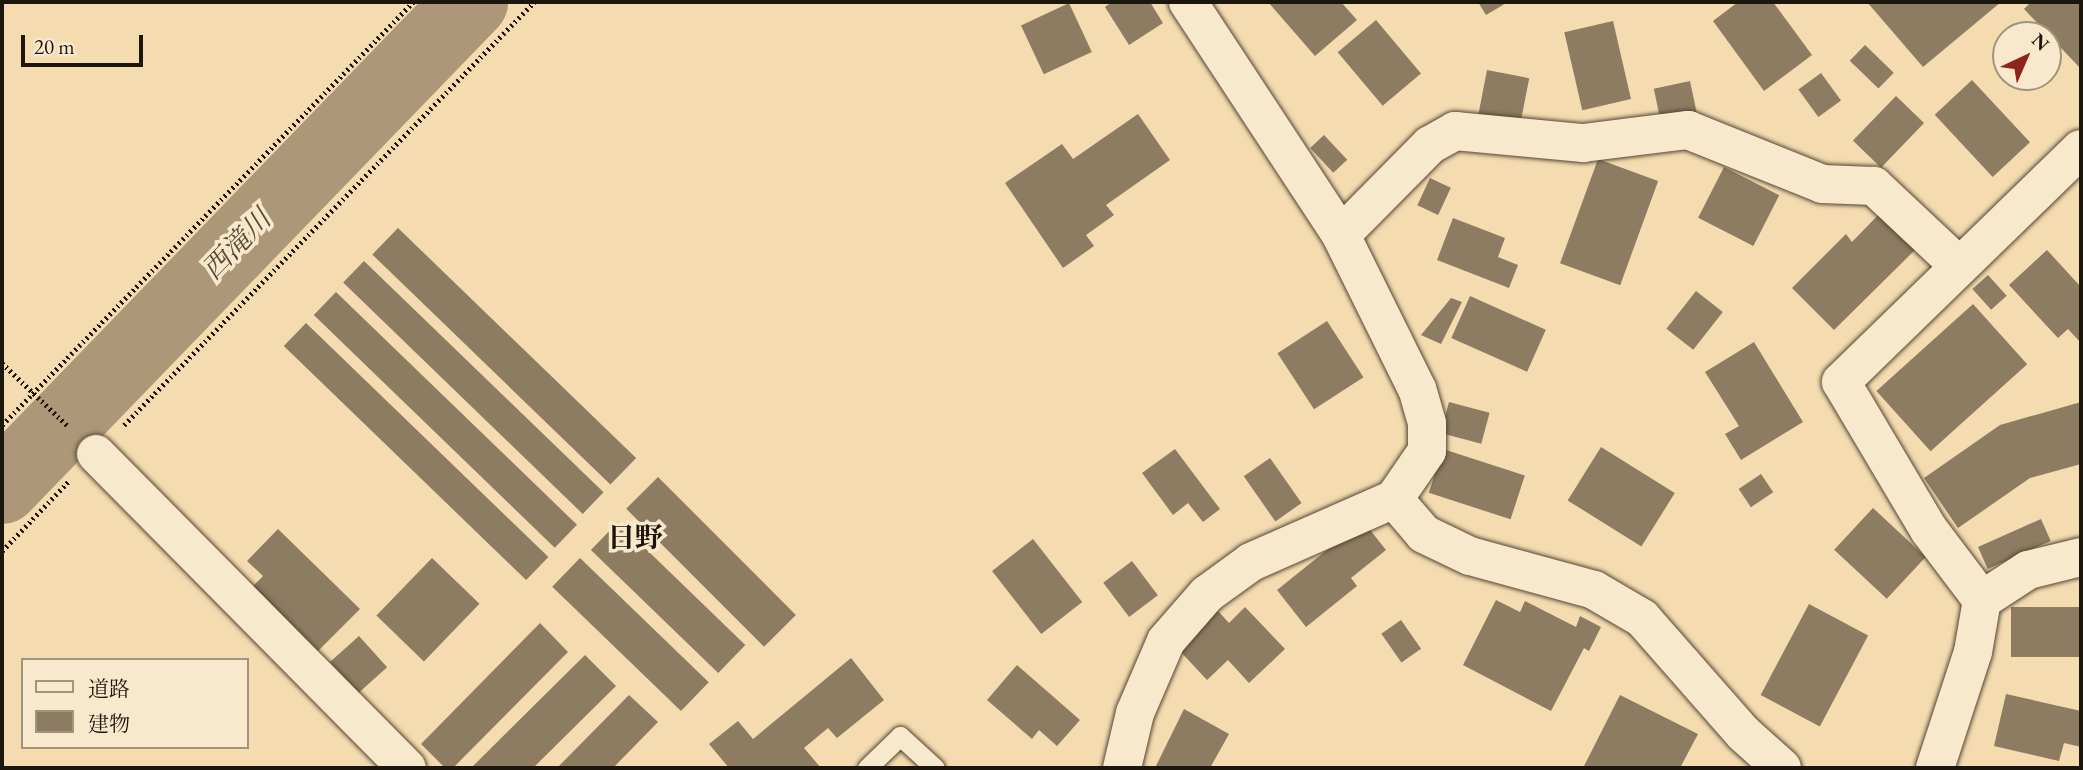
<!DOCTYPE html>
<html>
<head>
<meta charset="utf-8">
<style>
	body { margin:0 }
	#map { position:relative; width:2083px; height:770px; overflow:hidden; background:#f5dbb0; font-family:"EB Garamond","Noto Serif JP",serif }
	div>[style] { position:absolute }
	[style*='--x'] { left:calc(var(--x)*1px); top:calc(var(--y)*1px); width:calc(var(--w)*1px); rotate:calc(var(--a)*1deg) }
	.river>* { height:74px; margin:-37px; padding:0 37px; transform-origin:37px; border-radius:37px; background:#ac9878 }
	.building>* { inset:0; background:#8d7c61; transform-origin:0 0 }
	.path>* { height:4.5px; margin-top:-2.25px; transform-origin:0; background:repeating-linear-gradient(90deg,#1d160c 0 2px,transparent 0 5.5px) }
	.roads { filter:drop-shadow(0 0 2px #534735) drop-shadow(0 0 2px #534735) }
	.lane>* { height:19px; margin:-9.5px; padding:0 9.5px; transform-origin:9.5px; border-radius:9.5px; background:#f8e8cc }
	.street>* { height:38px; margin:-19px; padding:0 19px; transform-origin:19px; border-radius:19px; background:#f8e8cc }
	span { translate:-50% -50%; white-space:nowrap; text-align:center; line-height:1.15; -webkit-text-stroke:7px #f8e8cc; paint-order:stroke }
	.water-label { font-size:28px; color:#564a37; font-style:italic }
	.neighbourhood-label { font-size:28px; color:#1d160c; font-weight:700 }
	.frame { position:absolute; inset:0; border:4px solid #1d160c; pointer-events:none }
	.legend { position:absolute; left:21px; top:658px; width:228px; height:91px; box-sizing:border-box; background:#f8e8cc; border:2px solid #a0947f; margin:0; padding:9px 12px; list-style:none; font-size:21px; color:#1d160c }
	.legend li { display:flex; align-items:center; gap:14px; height:35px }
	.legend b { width:35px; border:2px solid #a0947f }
	.north { position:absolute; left:1992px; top:21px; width:70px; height:70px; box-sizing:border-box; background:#f8e8cc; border:2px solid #a0947f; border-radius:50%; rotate:44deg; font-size:19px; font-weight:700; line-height:28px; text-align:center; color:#1d160c }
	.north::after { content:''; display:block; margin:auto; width:24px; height:32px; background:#8f2418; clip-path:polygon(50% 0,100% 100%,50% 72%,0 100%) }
	.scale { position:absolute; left:21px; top:35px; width:122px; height:32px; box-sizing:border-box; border:4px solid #1d160c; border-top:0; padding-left:9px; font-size:21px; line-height:24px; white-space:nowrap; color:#1d160c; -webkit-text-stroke:5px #f8e8cc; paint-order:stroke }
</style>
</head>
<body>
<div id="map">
	<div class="river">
		<i style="--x:2;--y:487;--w:675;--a:-45.96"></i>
	</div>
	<div class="building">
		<i style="clip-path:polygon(1112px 2px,1150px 2px,1163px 23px,1129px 45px,1105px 7px)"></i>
		<i style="clip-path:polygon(1268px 2px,1341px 2px,1357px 20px,1315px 56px)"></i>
		<i style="clip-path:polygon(1478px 2px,1508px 2px,1486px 15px)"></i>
		<i style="clip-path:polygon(1738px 2px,1773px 2px,1812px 55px,1764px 91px,1713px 21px)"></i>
		<i style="clip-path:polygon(1867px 2px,2001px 2px,1923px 67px)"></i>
		<i style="clip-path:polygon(2031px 2px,2081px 2px,2081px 69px,2024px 9px)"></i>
		<i style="left:1069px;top:3px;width:54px;height:53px;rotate:65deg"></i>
		<i style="left:1376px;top:20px;width:70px;height:50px;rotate:50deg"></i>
		<i style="left:1613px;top:21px;width:80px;height:50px;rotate:77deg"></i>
		<i style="left:1865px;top:45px;width:40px;height:22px;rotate:44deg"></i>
		<i style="left:1487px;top:70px;width:43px;height:46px;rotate:11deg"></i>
		<i style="left:1821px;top:73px;width:34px;height:28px;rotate:54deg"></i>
		<i style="left:1972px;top:80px;width:85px;height:51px;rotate:47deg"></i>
		<i style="left:1690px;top:81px;width:34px;height:37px;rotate:78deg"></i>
		<i style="left:1896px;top:96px;width:39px;height:62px;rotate:44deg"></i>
		<i style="clip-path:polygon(1138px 114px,1170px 160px,1106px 205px,1114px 215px,1086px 235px,1094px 246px,1063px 268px,1005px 183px,1062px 144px,1073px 159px)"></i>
		<i style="left:1324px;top:135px;width:34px;height:19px;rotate:47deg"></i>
		<i style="left:1598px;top:159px;width:64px;height:111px;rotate:20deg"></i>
		<i style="left:1724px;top:167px;width:62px;height:57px;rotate:27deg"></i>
		<i style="left:1430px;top:178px;width:23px;height:30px;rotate:25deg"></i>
		<i style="clip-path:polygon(1882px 211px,1918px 247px,1834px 330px,1792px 288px,1846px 234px,1852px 242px)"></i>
		<i style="clip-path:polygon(1453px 218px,1505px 238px,1498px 257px,1518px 265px,1509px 288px,1437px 260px)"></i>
		<i style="left:398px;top:228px;width:331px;height:37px;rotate:44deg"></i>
		<i style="clip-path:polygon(2047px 250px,2081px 287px,2081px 343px,2068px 329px,2058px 338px,2009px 285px)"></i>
		<i style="left:364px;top:261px;width:333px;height:30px;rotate:44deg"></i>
		<i style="left:1988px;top:275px;width:28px;height:21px;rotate:48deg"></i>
		<i style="left:1696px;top:291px;width:34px;height:48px;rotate:38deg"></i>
		<i style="left:336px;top:292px;width:335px;height:32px;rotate:44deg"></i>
		<i style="left:1470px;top:296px;width:83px;height:46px;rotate:24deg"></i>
		<i style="clip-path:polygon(1451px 298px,1462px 302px,1441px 344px,1421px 335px)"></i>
		<i style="left:1973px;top:304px;width:81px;height:130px;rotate:48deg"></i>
		<i style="left:1327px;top:321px;width:67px;height:59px;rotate:57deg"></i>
		<i style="left:306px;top:323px;width:337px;height:32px;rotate:44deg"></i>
		<i style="clip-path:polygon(1754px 342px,1803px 422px,1741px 460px,1725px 434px,1739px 426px,1705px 372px)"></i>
		<i style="left:1449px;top:402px;width:42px;height:32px;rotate:15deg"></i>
		<i style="clip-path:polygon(2081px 402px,2081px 464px,2030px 478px,1958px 528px,1924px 478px,2000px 425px)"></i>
		<i style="left:1601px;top:447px;width:87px;height:63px;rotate:32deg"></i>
		<i style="clip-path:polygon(1175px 449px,1220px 509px,1203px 522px,1188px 503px,1173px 515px,1142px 473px)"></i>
		<i style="left:1443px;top:449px;width:86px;height:46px;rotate:18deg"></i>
		<i style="left:1270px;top:458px;width:55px;height:32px;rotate:55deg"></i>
		<i style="left:1761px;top:474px;width:22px;height:27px;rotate:56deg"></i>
		<i style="left:658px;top:477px;width:195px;height:45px;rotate:45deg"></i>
		<i style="left:1873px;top:508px;width:72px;height:57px;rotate:43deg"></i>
		<i style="left:2041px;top:519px;width:24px;height:69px;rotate:66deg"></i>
		<i style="clip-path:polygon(1363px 521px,1386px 550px,1351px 578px,1357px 586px,1306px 627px,1277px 590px)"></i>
		<i style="left:618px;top:522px;width:177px;height:39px;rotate:44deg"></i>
		<i style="clip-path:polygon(278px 529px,360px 609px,317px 652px,251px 588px,263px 576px,247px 561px)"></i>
		<i style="left:1033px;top:539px;width:80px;height:52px;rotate:52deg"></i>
		<i style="left:432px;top:558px;width:66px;height:80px;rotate:44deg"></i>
		<i style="left:580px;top:558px;width:179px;height:40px;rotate:44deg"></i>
		<i style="left:1132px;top:561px;width:43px;height:36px;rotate:53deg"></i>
		<i style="clip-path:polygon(1496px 600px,1520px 612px,1525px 601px,1576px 627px,1580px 616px,1601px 627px,1589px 651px,1584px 648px,1551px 711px,1463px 665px)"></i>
		<i style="left:1809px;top:604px;width:67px;height:103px;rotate:28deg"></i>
		<i style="clip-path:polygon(1245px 607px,1285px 649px,1249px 683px,1228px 660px,1207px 680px,1178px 649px,1218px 611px,1229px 623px)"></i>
		<i style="left:2081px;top:607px;width:50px;height:70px;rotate:90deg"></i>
		<i style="left:1401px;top:620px;width:35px;height:24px;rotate:55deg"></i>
		<i style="clip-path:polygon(540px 623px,568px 652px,453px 768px,445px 768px,421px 744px)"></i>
		<i style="left:359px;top:636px;width:42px;height:39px;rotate:48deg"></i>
		<i style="clip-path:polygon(585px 655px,616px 686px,533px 768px,471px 768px)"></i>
		<i style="clip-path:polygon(851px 658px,884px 700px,837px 738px,828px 728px,804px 748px,821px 768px,729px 768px,709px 744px,738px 721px,753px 739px)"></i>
		<i style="clip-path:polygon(1017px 665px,1080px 720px,1057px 746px,1039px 730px,1032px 739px,987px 700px)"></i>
		<i style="clip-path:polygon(2006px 694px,2081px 711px,2081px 747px,2064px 743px,2059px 761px,1994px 746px)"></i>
		<i style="clip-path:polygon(629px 695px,658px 722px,613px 768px,557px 768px)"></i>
		<i style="clip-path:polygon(1620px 695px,1698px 734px,1680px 768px,1583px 768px)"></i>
		<i style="clip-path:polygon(1184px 709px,1229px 734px,1210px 768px,1155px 768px)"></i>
	</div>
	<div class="path">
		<i style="--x:2;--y:363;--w:91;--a:43.7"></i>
		<i style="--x:2;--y:425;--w:590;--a:-45.82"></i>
		<i style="--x:124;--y:425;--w:589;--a:-45.89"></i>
		<i style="--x:2;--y:551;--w:97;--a:-46.3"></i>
	</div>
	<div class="roads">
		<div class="lane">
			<i style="--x:867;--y:768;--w:46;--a:-44.1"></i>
			<i style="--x:900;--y:736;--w:47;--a:42.4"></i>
		</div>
		<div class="street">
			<i style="--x:1341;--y:235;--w:127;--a:-45.3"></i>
			<i style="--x:1430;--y:145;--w:29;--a:-29"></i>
			<i style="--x:1455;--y:131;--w:129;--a:5.4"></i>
			<i style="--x:1583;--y:143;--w:106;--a:-7.1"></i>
			<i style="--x:1688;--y:130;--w:144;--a:21.9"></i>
			<i style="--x:1822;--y:184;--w:52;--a:2.2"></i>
			<i style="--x:1874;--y:186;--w:115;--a:43.2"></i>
			<i style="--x:96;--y:454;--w:442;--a:45.3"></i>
			<i style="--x:1394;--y:499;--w:46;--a:49.4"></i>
			<i style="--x:1424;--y:534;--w:51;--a:25.6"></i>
			<i style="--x:1470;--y:556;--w:129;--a:15.3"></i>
			<i style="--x:1594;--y:590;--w:56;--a:30.3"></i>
			<i style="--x:1642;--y:618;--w:154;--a:48.7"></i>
			<i style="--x:1744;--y:734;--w:51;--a:41.8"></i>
			<i style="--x:1982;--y:600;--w:55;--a:-33.1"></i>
			<i style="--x:2028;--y:570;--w:55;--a:-13.8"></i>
			<i style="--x:1122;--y:768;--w:57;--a:-76.7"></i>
			<i style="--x:1135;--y:713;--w:78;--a:-66.7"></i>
			<i style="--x:1166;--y:641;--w:62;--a:-48.9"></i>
			<i style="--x:1207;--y:594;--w:54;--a:-36"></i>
			<i style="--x:1251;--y:562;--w:156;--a:-23.8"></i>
			<i style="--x:1394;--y:499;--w:58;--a:-55.5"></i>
			<i style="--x:1427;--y:451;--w:28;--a:-90"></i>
			<i style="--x:1427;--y:423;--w:35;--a:-106"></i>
			<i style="--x:1417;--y:389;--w:172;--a:-116.3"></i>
			<i style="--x:1341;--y:235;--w:279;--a:-123.3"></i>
			<i style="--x:1935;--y:768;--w:122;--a:-71.9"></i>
			<i style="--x:1973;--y:652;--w:53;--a:-80.2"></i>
			<i style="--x:1982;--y:600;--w:88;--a:-127.1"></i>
			<i style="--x:1929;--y:530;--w:172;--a:-120.7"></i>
			<i style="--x:1841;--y:382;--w:334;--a:-44.2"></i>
		</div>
	</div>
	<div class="water-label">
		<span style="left:236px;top:244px;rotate:-46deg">西滝川</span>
	</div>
	<div class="neighbourhood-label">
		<span style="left:635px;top:537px">日野</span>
	</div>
	<div class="frame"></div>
	<ul class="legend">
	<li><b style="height:9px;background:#f8e8cc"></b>道路</li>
	<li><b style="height:19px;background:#8d7c61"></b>建物</li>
	</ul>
	<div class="north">N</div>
	<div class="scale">20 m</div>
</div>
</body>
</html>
